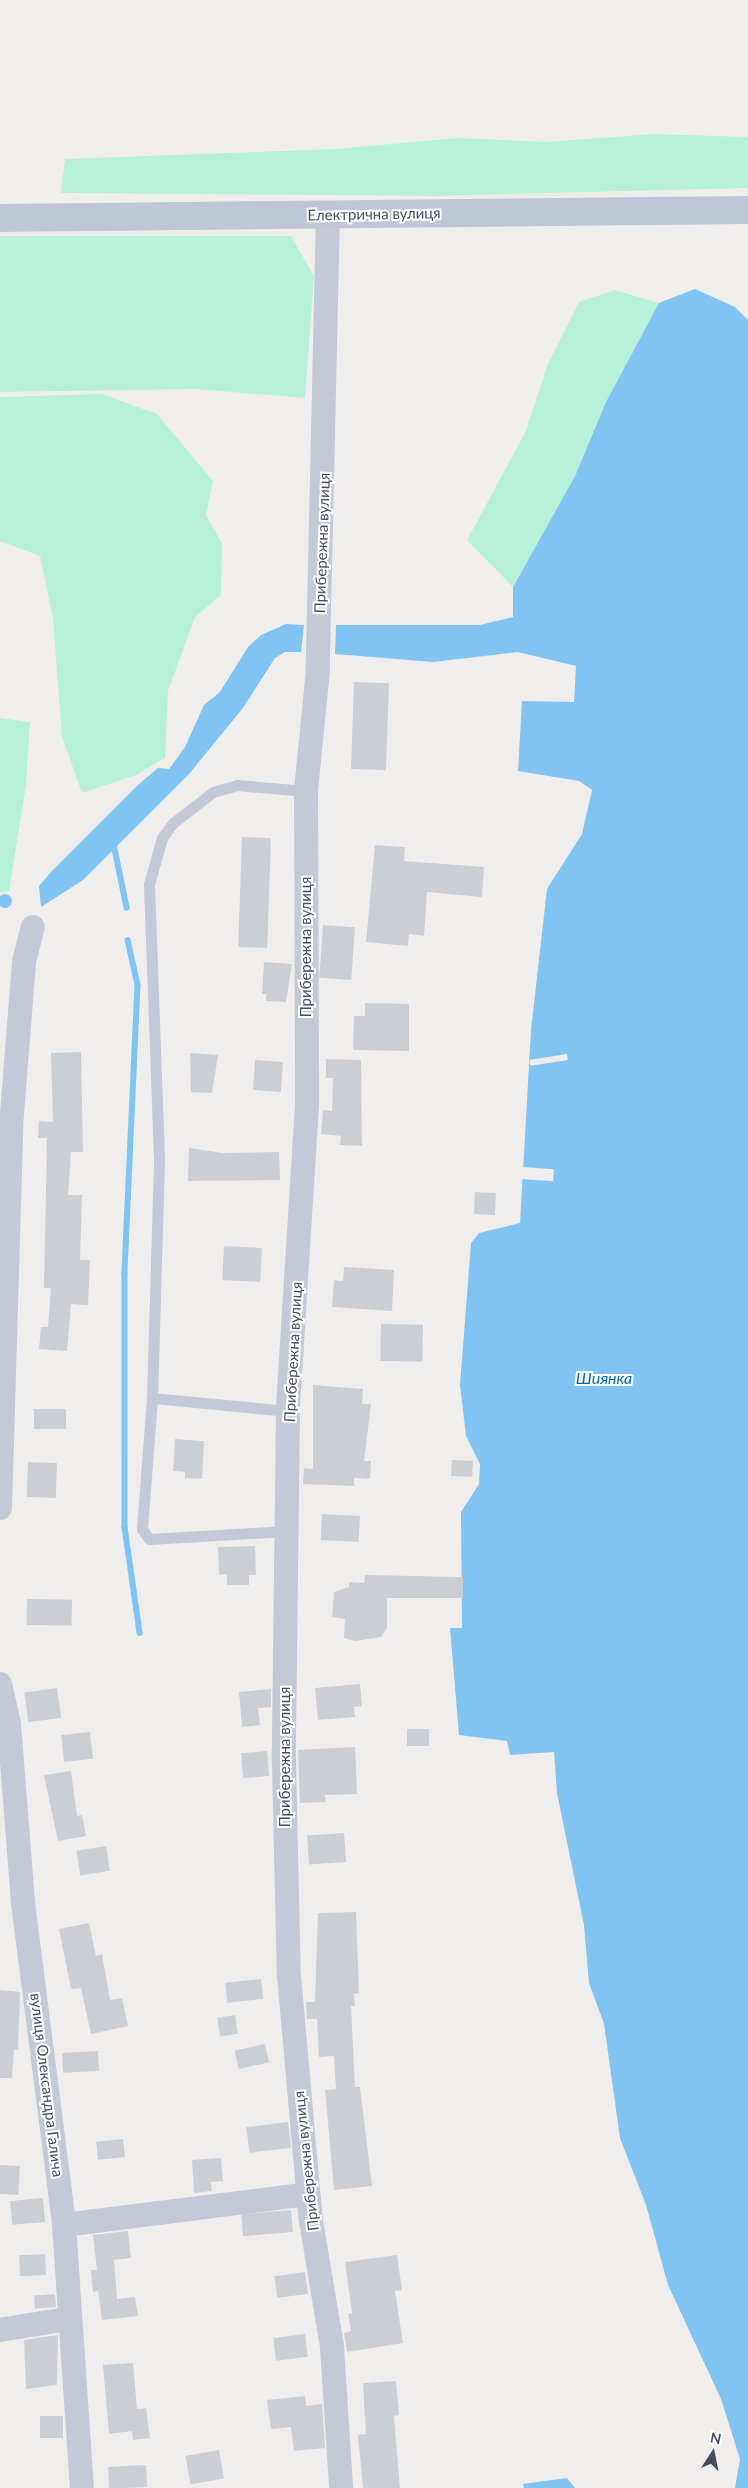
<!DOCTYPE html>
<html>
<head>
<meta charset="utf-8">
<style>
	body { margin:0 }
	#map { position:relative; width:748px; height:2488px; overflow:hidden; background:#f0eeed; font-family:Lato,sans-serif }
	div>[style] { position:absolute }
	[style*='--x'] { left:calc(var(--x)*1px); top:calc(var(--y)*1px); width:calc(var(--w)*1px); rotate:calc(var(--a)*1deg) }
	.green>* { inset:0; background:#b8f1da }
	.water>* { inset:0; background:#82c4f1 }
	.round { border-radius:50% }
	.pier>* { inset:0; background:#f0eeed; transform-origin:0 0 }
	.stream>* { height:5.5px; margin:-2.75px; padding:0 2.75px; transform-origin:2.75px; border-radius:2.75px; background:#82c4f1 }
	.building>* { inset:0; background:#ccced6; transform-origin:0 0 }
	.lane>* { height:11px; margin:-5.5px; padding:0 5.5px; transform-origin:5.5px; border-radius:5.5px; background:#c3c9d6 }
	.street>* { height:24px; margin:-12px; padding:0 12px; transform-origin:12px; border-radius:12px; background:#c3c9d6 }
	.secondary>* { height:28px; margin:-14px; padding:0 14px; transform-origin:14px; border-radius:14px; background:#bfc6d8 }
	span { translate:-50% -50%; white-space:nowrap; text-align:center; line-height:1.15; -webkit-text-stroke:4px #fff; paint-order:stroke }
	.street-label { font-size:15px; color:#454c5c }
	.water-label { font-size:16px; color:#0369b1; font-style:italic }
	.north { position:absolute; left:688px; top:2428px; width:50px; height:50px; -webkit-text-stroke:4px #fff; paint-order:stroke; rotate:11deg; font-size:14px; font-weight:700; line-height:20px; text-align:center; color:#454c5c }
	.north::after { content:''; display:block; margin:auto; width:18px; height:22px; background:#454c5c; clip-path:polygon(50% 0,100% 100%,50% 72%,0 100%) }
</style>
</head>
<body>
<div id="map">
	<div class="green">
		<i style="clip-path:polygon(653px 134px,748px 137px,748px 188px,433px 196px,61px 193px,65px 159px,335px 149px,458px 138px,547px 142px)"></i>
		<i style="clip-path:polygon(0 236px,291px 236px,314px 276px,305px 398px,196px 389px,0 392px)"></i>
		<i style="clip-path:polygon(615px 290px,659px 303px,606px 402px,575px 476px,513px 587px,467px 540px,525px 433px,548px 364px,579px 302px)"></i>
		<i style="clip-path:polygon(102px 394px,157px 414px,213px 481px,206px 515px,222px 543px,221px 595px,195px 617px,168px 691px,165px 758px,136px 775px,82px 793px,62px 737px,53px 619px,40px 556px,0 541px,0 397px)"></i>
		<i style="clip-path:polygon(0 718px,30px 722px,26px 785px,9px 891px,0 892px)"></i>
	</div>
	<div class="water">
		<i style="clip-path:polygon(695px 289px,735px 307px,748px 320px,748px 2488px,735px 2488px,740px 2459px,721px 2399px,668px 2285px,646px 2205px,620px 2138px,604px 2024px,589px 1983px,584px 1925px,557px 1793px,554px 1752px,510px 1755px,507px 1741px,459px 1735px,450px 1628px,462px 1628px,461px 1512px,479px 1484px,480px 1464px,466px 1436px,460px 1385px,471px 1243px,479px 1233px,520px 1223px,531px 1030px,547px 889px,582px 834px,592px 790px,579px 781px,518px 771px,522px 701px,574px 702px,576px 666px,518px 652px,433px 662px,335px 654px,336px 625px,480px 625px,513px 617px,513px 587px,575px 476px,606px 402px,659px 303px)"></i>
		<i style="clip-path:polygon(286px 624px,304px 625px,301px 652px,285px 652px,275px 658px,243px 708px,189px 774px,83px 880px,41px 907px,39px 886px,51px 872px,139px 784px,158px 768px,169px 769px,185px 747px,204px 705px,220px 692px,248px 647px,261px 635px)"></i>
		<i class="round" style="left:-2px;top:894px;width:14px;height:14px"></i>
		<i style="clip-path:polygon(567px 2478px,575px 2488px,524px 2488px,523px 2484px)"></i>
	</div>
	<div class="pier">
		<i style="left:567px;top:1054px;width:6px;height:38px;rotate:81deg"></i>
		<i style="left:522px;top:1167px;width:32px;height:12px;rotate:4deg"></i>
	</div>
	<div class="stream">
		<i style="--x:113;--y:839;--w:70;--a:78.5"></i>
		<i style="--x:128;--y:940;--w:46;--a:77.5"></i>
		<i style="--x:138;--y:985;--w:289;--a:92.6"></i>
		<i style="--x:125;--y:1274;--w:253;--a:90"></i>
		<i style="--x:125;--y:1527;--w:107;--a:81.9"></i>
	</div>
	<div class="building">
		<i style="left:354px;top:682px;width:35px;height:87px;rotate:2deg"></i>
		<i style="left:242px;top:837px;width:29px;height:110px;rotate:2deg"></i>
		<i style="clip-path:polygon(375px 845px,405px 847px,404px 861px,484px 867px,482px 897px,427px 892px,424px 936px,409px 934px,408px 946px,366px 942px)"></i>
		<i style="left:323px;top:925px;width:32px;height:53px;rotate:4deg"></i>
		<i style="clip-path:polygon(264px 962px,292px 964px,286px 1002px,266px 1001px,266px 994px,262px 994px)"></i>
		<i style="clip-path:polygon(365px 1003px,409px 1004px,409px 1051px,353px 1050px,354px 1016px,365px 1016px)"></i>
		<i style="clip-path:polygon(81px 1052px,83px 1152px,71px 1152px,68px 1195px,82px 1195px,80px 1260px,90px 1260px,88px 1305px,71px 1304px,67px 1351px,39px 1349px,41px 1327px,48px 1327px,51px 1288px,44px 1288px,47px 1138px,38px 1138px,39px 1121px,53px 1122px,51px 1053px)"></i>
		<i style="clip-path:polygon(190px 1053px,218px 1055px,212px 1093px,191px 1092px)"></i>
		<i style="clip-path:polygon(326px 1059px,361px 1060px,362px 1146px,340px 1145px,341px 1136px,321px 1134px,323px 1110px,332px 1111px,333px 1078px,326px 1078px)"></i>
		<i style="left:255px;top:1060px;width:28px;height:30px;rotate:4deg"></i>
		<i style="clip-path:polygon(189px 1148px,223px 1153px,279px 1152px,280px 1180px,188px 1181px)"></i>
		<i style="left:475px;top:1192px;width:21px;height:22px;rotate:3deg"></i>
		<i style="left:224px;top:1246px;width:38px;height:34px;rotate:3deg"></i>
		<i style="clip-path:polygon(344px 1267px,394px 1270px,392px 1311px,332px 1307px,334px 1280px,343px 1281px)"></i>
		<i style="left:381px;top:1324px;width:42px;height:37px;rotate:1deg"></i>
		<i style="clip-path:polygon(313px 1385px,363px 1389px,362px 1404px,371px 1404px,364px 1461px,371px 1461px,370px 1479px,354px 1478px,354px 1486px,303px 1484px,304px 1468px,313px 1469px)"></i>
		<i style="left:66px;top:1409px;width:20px;height:32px;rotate:90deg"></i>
		<i style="clip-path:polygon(175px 1439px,204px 1441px,202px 1479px,185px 1478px,185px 1472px,173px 1471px)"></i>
		<i style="left:452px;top:1460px;width:21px;height:16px;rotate:3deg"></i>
		<i style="left:28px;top:1462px;width:29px;height:35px;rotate:2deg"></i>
		<i style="left:322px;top:1514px;width:38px;height:26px;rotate:3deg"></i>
		<i style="clip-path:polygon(255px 1546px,256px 1575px,249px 1575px,249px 1585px,227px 1585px,227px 1574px,219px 1575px,218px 1547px)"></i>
		<i style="clip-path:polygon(365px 1575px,463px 1577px,463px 1598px,387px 1598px,387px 1628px,381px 1637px,355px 1641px,344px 1638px,345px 1619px,332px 1617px,334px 1592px,349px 1587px,349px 1582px,364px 1583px)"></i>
		<i style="left:27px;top:1599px;width:45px;height:26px;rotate:1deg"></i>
		<i style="clip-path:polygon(360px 1684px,362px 1706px,354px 1707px,355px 1717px,318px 1720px,315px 1688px)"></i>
		<i style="left:57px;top:1688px;width:30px;height:33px;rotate:82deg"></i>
		<i style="clip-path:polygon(271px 1689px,271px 1707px,258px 1708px,260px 1725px,242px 1727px,239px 1692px)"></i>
		<i style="left:407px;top:1729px;width:22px;height:17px"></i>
		<i style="left:90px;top:1732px;width:27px;height:29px;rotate:84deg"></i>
		<i style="clip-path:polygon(355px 1747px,357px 1794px,325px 1795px,326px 1802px,300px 1803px,298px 1750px)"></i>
		<i style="left:267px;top:1751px;width:25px;height:26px;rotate:85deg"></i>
		<i style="clip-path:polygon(71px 1771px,77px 1816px,82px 1815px,86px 1836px,58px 1841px,44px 1775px)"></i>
		<i style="left:344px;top:1833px;width:29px;height:37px;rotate:86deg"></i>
		<i style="left:106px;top:1846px;width:25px;height:30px;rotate:81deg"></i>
		<i style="clip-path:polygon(356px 1912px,359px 1993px,354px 1994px,355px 2006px,351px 2006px,355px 2087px,360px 2087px,372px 2186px,334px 2190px,325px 2090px,336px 2089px,334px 2056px,319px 2057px,317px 2019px,307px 2019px,306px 2002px,315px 2002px,318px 1913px)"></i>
		<i style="clip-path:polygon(89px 1923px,96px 1956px,102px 1954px,110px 2000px,122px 1998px,128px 2026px,91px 2034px,81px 1988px,71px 1989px,59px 1929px)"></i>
		<i style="left:261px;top:1979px;width:20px;height:36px;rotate:84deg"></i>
		<i style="clip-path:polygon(0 1990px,20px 1992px,18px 2050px,14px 2049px,12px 2078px,0 2078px)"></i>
		<i style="left:235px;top:2015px;width:19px;height:18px;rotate:81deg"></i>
		<i style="left:265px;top:2044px;width:19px;height:31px;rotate:78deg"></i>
		<i style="left:98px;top:2051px;width:20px;height:36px;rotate:87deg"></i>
		<i style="left:288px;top:2122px;width:26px;height:42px;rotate:83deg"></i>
		<i style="left:123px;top:2139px;width:18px;height:27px;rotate:84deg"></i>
		<i style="clip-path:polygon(221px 2158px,223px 2181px,211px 2182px,212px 2191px,194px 2193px,192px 2160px)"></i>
		<i style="left:0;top:2165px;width:20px;height:29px;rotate:3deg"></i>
		<i style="left:43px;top:2198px;width:24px;height:33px;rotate:85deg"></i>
		<i style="left:291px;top:2210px;width:22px;height:50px;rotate:85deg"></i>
		<i style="clip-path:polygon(128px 2231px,131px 2258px,114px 2260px,117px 2299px,135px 2297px,138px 2316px,102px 2320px,98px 2291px,93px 2292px,91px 2270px,97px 2270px,93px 2235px)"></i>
		<i style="left:45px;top:2254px;width:21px;height:26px;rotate:87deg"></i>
		<i style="clip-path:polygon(397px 2255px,402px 2290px,395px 2291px,403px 2343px,347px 2352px,344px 2333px,351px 2331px,348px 2314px,352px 2313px,345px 2262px)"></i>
		<i style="left:305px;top:2272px;width:22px;height:31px;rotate:82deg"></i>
		<i style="left:55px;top:2294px;width:13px;height:21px;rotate:86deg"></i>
		<i style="left:305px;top:2334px;width:23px;height:32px;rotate:83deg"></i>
		<i style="clip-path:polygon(58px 2335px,57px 2385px,26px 2389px,24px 2340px)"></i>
		<i style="clip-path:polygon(133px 2363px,137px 2409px,146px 2408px,150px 2438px,133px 2440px,132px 2431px,109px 2434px,103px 2365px)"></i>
		<i style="clip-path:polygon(396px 2381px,399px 2415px,394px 2416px,400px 2488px,363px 2488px,358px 2435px,366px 2434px,363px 2383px)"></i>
		<i style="clip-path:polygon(305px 2396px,306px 2406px,322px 2404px,325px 2448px,294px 2451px,291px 2427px,271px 2429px,267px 2400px)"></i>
		<i style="left:40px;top:2416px;width:23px;height:22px"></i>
		<i style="left:219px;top:2450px;width:29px;height:34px;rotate:80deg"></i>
		<i style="left:146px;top:2465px;width:22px;height:38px;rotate:87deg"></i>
	</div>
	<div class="lane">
		<i style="--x:152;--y:1398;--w:131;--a:94.4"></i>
		<i style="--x:142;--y:1529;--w:12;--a:55"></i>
		<i style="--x:149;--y:1539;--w:138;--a:-3.3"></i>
		<i style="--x:288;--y:1411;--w:137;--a:-174.5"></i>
		<i style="--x:152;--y:1398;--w:240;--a:-88.3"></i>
		<i style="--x:159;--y:1158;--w:274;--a:-92.1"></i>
		<i style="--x:149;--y:884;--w:48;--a:-74.2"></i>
		<i style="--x:162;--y:838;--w:19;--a:-54"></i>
		<i style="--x:173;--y:823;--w:51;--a:-37.8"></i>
		<i style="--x:213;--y:792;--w:25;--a:-16"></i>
		<i style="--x:237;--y:785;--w:69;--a:5"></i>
	</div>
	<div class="street">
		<i style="--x:328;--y:214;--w:456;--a:91.3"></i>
		<i style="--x:318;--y:670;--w:122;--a:95.7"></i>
		<i style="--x:306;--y:791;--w:314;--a:89.8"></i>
		<i style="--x:307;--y:1105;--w:307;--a:93.6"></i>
		<i style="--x:288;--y:1411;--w:352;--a:90.7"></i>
		<i style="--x:284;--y:1763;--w:213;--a:88.7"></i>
		<i style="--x:289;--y:1976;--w:246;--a:84.9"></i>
		<i style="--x:311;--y:2221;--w:128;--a:80.5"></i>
		<i style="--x:332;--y:2347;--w:141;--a:86.3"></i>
		<i style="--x:0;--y:1508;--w:381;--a:-88.3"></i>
		<i style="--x:11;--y:1127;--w:166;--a:-85.5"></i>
		<i style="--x:24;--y:962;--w:36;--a:-76"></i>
		<i style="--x:0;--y:1684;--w:41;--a:77.3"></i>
		<i style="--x:9;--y:1724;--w:180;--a:85.5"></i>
		<i style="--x:23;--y:1903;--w:325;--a:82.7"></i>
		<i style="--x:64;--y:2225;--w:264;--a:86.1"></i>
		<i style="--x:64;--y:2225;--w:246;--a:-7.2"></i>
		<i style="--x:0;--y:2330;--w:69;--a:-9.2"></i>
	</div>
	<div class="secondary">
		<i style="--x:0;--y:218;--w:748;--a:-0.61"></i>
	</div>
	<div class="street-label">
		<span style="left:374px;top:214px;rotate:-1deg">Електрична вулиця</span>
		<span style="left:322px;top:543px;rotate:-88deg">Прибережна вулиця</span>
		<span style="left:306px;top:947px;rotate:-90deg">Прибережна вулиця</span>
		<span style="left:293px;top:1352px;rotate:-87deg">Прибережна вулиця</span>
		<span style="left:285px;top:1757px;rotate:-90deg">Прибережна вулиця</span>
		<span style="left:47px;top:2085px;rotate:83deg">вулиця Олександра Галича</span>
		<span style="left:306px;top:2161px;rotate:-96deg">Прибережна вулиця</span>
	</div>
	<div class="water-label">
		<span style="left:604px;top:1378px">Шиянка</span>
	</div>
	<div class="north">N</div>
</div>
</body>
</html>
